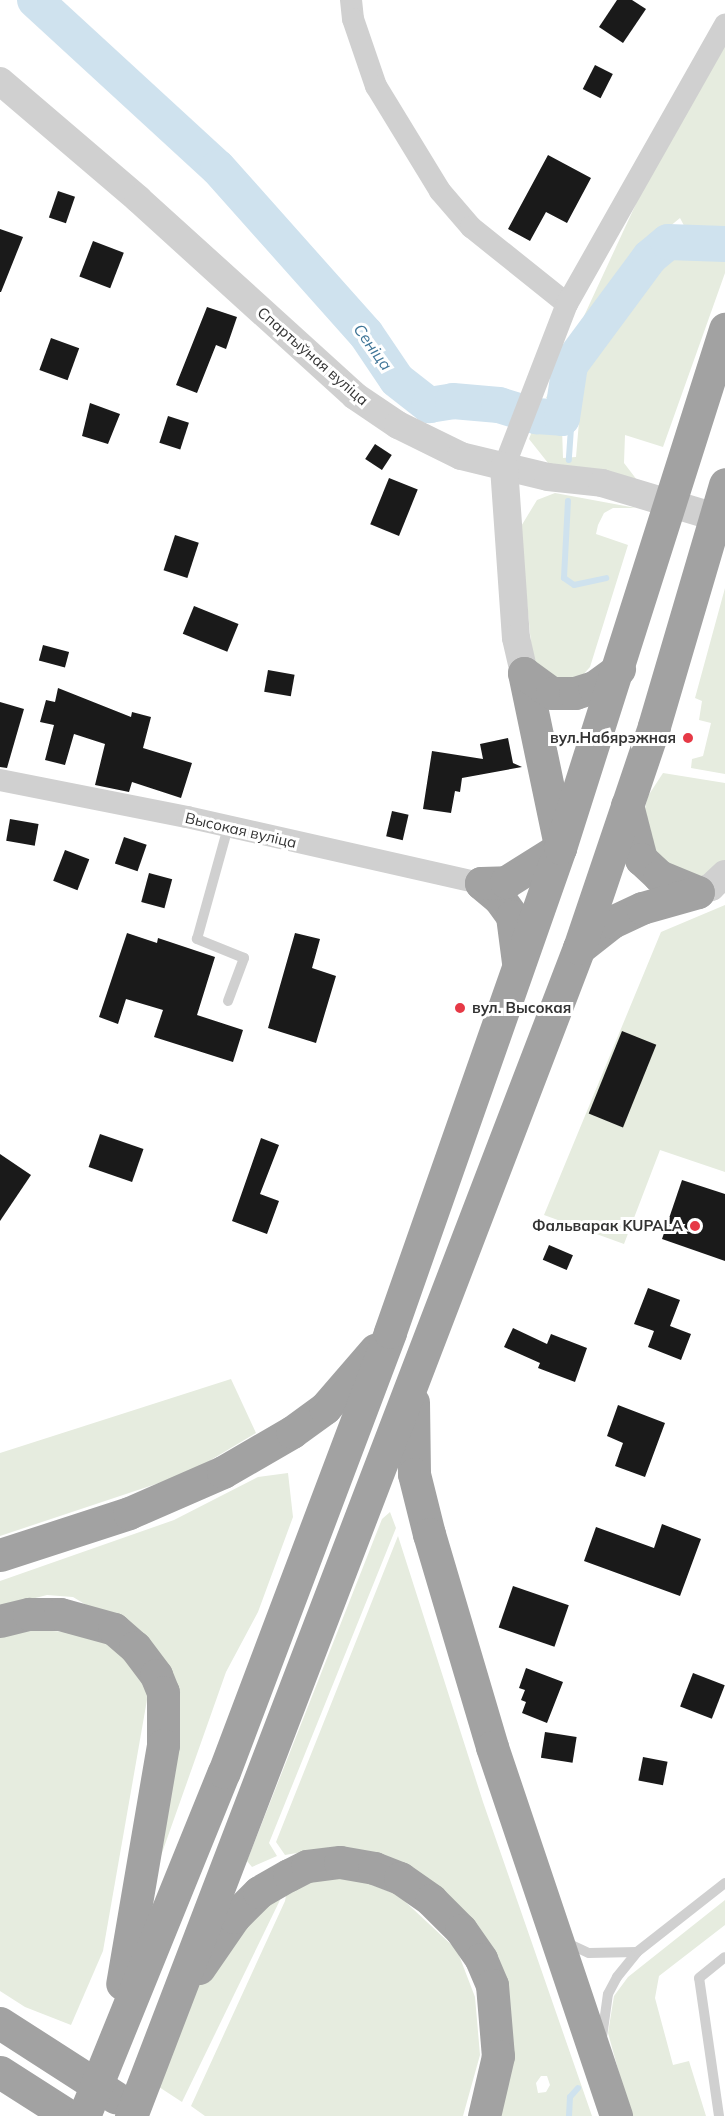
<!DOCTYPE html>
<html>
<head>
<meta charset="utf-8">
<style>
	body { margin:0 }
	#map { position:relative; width:725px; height:2116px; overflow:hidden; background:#fff; font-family:Mulish,sans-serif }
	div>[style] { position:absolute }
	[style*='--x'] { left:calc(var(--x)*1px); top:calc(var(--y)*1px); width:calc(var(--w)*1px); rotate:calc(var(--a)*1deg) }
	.green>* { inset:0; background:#e6ecdf }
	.stream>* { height:6px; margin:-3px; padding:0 3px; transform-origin:3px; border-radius:3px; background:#cfe2ee }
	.river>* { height:36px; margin:-18px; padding:0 18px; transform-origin:18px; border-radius:18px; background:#cfe2ee }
	.building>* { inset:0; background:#1a1a1a; transform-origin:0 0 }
	.service>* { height:10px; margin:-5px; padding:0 5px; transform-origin:5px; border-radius:5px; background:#d0d0d0 }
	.minor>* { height:22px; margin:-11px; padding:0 11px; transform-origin:11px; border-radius:11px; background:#d0d0d0 }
	.tertiary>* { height:28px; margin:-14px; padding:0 14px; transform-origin:14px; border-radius:14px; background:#d0d0d0 }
	.trunk>* { height:33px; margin:-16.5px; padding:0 16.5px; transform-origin:16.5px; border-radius:16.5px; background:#a2a2a2 }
	.dots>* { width:16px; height:16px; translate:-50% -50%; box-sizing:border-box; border:3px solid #fff; border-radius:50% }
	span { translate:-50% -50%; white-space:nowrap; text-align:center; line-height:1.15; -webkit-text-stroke:6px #fff; paint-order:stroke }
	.street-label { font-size:15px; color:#333 }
	.poi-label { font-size:15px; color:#333; font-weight:700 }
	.right { translate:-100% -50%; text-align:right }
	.left { translate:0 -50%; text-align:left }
	.water-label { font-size:16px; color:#3f7597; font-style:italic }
</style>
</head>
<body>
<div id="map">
	<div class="green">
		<i style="clip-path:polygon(725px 46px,725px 236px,689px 235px,680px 218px,647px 245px,564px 363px,557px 398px,546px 398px,641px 193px)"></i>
		<i style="clip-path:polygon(679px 248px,725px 250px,725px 273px,663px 447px,625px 435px,624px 463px,637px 480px,552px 468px,529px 439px,536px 421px,562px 428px,563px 458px,576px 457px,581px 398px,576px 371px,615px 320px)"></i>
		<i style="clip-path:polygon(555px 493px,636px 508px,613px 508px,604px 513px,598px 525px,596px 534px,628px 545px,590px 667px,582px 676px,555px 679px,538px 666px,532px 654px,520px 528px,537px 500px)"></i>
		<i style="clip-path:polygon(725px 588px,725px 774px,691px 768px,692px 759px,703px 756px,711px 723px,699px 720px,702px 701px,695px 698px)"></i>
		<i style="clip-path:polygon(663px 773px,725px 783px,725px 860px,708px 875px,695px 879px,660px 868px,642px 820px,648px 796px)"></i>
		<i style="clip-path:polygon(725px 905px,725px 1172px,660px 1150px,624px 1244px,544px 1215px,661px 932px)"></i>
		<i style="clip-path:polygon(231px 1379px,256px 1433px,189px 1473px,0 1536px,0 1453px)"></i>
		<i style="clip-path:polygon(288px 1473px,293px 1517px,258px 1612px,226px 1672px,145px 1901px,170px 1753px,131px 1632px,73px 1597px,47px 1595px,0 1607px,0 1581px,174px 1520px,258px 1477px)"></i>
		<i style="clip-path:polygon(390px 1512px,396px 1528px,269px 1843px,277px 1856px,252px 1867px,247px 1861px,382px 1519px)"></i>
		<i style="clip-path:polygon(evenodd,398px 1536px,483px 1802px,592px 2116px,496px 2116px,501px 2105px,461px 1912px,303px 1852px,285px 1855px,276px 1842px,398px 1536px,541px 2076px,547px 2076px,550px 2085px,546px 2092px,538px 2093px,536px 2083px,541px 2076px)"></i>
		<i style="clip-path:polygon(33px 1630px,89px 1633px,127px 1656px,148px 1694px,103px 1951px,71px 2025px,25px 2007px,0 1991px,0 1636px)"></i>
		<i style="clip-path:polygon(325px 1877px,362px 1881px,398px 1895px,457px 1950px,475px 1997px,480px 2055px,463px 2116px,205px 2116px,191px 2106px,285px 1901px,288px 1885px)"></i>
		<i style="clip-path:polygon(281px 1890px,280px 1900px,182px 2102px,159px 2087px,204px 1968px)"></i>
		<i style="clip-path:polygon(725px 1900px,725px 1925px,659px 1976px,655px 1998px,673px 2065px,689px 2061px,706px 2116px,631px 2116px,608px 2033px,614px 1996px,628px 1977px)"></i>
	</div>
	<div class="stream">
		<i style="--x:562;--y:418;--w:13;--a:48"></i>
		<i style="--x:571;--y:428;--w:32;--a:94"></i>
		<i style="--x:568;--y:501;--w:77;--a:93"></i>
		<i style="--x:564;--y:578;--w:12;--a:35"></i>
		<i style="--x:574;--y:585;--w:33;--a:-12"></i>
		<i style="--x:569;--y:2116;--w:19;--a:-87"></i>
		<i style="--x:570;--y:2097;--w:12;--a:-48"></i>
	</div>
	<div class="river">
		<i style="--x:35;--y:0;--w:248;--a:42.6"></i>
		<i style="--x:218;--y:168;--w:222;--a:48.3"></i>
		<i style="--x:366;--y:334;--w:55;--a:56"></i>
		<i style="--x:397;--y:380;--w:41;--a:38"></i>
		<i style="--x:429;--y:405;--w:24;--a:-9"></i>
		<i style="--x:453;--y:401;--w:46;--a:5"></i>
		<i style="--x:499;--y:405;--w:39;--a:17"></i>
		<i style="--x:536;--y:416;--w:26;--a:4"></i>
		<i style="--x:562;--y:418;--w:54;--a:-81.4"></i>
		<i style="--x:570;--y:365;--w:134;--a:-53.5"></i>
		<i style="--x:650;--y:257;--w:23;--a:-40"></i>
		<i style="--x:668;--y:242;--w:57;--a:2"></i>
	</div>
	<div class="building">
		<i style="clip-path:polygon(617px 0,632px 0,646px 9px,623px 43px,599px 27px)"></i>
		<i style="left:595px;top:65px;width:20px;height:27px;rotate:27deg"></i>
		<i style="clip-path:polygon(548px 155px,591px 178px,567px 223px,546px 212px,530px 241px,508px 229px)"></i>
		<i style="left:58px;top:191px;width:18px;height:28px;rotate:19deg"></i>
		<i style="clip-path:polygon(0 229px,23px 237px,1px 292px,0 292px)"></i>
		<i style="left:93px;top:241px;width:33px;height:38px;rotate:21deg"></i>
		<i style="clip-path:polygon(207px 307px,237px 317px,226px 349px,216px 345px,197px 393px,176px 385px)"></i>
		<i style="left:51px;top:338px;width:30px;height:34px;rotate:20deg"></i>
		<i style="clip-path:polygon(90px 403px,120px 414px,108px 444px,82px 436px)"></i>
		<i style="left:168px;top:416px;width:22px;height:28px;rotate:18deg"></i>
		<i style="left:375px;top:444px;width:20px;height:18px;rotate:33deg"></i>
		<i style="left:389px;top:478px;width:31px;height:50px;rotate:22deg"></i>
		<i style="left:175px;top:535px;width:25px;height:37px;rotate:18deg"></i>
		<i style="left:194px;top:606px;width:48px;height:30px;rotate:22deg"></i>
		<i style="left:43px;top:645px;width:27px;height:16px;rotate:15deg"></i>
		<i style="left:268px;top:670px;width:27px;height:22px;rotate:10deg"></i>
		<i style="clip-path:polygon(58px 688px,131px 717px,132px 712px,151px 717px,143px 748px,192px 763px,181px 798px,132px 782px,129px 792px,95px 785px,105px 744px,74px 734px,65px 765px,45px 760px,54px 725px,40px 722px,46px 700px,55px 702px)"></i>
		<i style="clip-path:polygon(0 702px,24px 709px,7px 768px,0 767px)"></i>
		<i style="clip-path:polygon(508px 738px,513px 763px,522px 767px,462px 778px,460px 792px,455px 791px,451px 813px,423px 809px,432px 751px,483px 759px,480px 744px)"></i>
		<i style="left:392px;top:811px;width:17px;height:26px;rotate:13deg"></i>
		<i style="left:10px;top:819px;width:29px;height:22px;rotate:10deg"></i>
		<i style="left:124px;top:837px;width:24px;height:28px;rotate:19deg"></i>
		<i style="left:65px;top:850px;width:26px;height:33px;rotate:21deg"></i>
		<i style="left:149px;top:873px;width:24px;height:30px;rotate:15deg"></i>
		<i style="clip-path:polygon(127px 933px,157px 943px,158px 938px,215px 957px,197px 1015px,243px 1030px,233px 1062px,154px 1037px,163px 1010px,126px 999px,118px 1024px,99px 1017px)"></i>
		<i style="clip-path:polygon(295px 933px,320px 939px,312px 968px,336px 976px,316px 1043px,268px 1028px)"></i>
		<i style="left:622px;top:1031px;width:37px;height:89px;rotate:22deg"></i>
		<i style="left:100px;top:1134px;width:46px;height:35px;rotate:19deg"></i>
		<i style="clip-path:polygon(261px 1138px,279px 1145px,260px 1194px,279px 1201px,267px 1234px,232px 1221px)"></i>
		<i style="clip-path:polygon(0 1154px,31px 1175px,0 1221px)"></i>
		<i style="clip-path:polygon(682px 1180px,725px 1194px,725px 1261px,662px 1239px)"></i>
		<i style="left:549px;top:1245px;width:26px;height:16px;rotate:23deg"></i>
		<i style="clip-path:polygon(648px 1288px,680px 1300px,670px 1326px,691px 1334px,681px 1360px,648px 1347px,654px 1331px,634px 1324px)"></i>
		<i style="clip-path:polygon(513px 1328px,547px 1344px,551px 1334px,587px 1348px,575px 1382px,538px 1368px,540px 1363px,504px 1347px)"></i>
		<i style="clip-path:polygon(618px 1405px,665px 1423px,645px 1477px,615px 1466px,623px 1443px,607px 1436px)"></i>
		<i style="clip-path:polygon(662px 1524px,701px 1539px,680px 1596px,584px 1561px,596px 1527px,654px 1548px)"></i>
		<i style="left:513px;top:1586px;width:59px;height:44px;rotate:19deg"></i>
		<i style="clip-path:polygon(526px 1668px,563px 1682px,547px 1723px,522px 1713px,526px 1702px,521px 1700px,525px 1690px,519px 1688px)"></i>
		<i style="left:693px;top:1673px;width:34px;height:36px;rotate:21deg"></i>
		<i style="left:545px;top:1732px;width:32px;height:26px;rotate:9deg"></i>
		<i style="left:643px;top:1757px;width:25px;height:24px;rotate:11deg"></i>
	</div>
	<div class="service">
		<i style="--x:228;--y:1001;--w:46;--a:-69.6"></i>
		<i style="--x:244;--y:958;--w:51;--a:-158"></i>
		<i style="--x:197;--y:939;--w:116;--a:-74.5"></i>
		<i style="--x:565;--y:1942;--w:26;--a:25"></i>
		<i style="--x:589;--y:1953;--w:48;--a:-1.2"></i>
		<i style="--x:602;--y:2037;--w:43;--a:-82.1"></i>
		<i style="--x:608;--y:1994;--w:19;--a:-62"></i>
		<i style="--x:617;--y:1977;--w:32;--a:-51"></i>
		<i style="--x:637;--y:1952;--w:112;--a:-38.1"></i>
		<i style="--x:719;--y:2116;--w:139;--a:-98.2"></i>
		<i style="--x:699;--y:1978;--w:33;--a:-39"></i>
	</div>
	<div class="minor">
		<i style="--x:351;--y:0;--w:19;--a:84"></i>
		<i style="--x:353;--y:19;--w:71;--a:71.1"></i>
		<i style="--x:376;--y:86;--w:123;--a:58.6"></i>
		<i style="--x:440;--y:191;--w:48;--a:49.3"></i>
		<i style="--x:471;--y:227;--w:123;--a:38.7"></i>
		<i style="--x:504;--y:467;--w:175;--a:-68.9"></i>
		<i style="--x:567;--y:304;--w:321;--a:-60.5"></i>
		<i style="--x:0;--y:780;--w:191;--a:11.2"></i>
		<i style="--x:187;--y:817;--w:301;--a:12.7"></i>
	</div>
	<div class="tertiary">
		<i style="--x:0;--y:81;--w:182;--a:40.5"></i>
		<i style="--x:138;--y:199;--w:293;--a:42.2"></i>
		<i style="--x:355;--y:396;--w:52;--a:34"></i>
		<i style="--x:398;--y:425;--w:70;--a:26.2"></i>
		<i style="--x:461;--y:456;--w:89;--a:13.6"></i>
		<i style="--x:548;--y:477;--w:54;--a:6.3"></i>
		<i style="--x:602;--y:483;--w:128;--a:16.7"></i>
		<i style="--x:504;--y:467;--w:171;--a:86"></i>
		<i style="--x:516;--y:638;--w:36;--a:77"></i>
		<i style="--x:698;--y:892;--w:14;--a:-21"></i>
		<i style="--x:711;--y:887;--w:19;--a:-43"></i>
	</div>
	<div class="trunk">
		<i style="--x:524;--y:673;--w:172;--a:78.2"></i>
		<i style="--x:524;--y:673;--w:34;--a:36"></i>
		<i style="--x:552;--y:693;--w:23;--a:0"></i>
		<i style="--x:575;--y:693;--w:20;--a:-18"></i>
		<i style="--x:594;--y:687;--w:31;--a:-36"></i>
		<i style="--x:627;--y:805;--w:56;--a:75.5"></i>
		<i style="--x:641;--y:859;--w:25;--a:43"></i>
		<i style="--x:659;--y:876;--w:42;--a:22.3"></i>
		<i style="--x:481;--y:883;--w:23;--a:40"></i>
		<i style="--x:499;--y:898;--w:22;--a:54"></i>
		<i style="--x:512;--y:916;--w:46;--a:82.6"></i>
		<i style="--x:481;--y:883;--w:25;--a:-2"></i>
		<i style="--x:506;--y:882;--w:64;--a:-32.2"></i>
		<i style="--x:579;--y:948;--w:42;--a:-38.2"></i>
		<i style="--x:612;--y:922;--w:33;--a:-25"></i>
		<i style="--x:642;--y:908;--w:58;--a:-15.9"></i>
		<i style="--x:413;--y:1402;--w:72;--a:89.2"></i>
		<i style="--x:414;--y:1474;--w:62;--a:76"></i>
		<i style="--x:429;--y:1534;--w:222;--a:73.5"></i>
		<i style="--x:492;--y:1747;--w:389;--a:71.4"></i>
		<i style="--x:0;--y:1555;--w:136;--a:-18"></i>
		<i style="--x:129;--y:1513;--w:103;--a:-23.6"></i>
		<i style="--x:223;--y:1472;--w:80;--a:-30.1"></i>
		<i style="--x:292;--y:1432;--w:41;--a:-36"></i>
		<i style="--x:325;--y:1408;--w:77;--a:-49.2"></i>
		<i style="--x:0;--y:1621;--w:30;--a:-14"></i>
		<i style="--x:29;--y:1614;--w:31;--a:0"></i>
		<i style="--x:60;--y:1614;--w:56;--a:15.5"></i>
		<i style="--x:114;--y:1629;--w:28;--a:41"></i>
		<i style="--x:135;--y:1647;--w:35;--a:53"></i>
		<i style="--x:156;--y:1675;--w:18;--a:68"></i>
		<i style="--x:163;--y:1692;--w:53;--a:90"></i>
		<i style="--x:163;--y:1745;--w:242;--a:99.7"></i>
		<i style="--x:199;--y:1968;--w:62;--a:-55.5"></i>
		<i style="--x:234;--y:1917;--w:35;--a:-45"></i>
		<i style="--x:259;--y:1892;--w:34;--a:-30"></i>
		<i style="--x:289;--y:1875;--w:20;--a:-27"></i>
		<i style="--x:307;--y:1866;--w:33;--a:-7"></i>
		<i style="--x:340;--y:1862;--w:35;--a:10"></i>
		<i style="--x:374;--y:1868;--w:28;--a:21"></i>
		<i style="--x:400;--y:1878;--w:38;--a:35"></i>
		<i style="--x:431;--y:1900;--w:42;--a:45"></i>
		<i style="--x:461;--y:1930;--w:35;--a:55"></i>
		<i style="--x:481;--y:1959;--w:28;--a:67"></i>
		<i style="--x:492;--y:1985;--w:71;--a:85.2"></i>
		<i style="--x:498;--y:2056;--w:62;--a:103.1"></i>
		<i style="--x:0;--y:2023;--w:137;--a:32.8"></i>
		<i style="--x:0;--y:2072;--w:82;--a:32.5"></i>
		<i style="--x:84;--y:2116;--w:371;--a:-67.9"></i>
		<i style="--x:224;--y:1772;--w:470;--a:-69.3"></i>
		<i style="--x:390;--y:1332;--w:513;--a:-70.65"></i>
		<i style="--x:560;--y:848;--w:545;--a:-72.36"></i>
		<i style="--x:131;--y:2116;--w:1251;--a:-69.02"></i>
		<i style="--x:579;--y:948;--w:234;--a:-71.3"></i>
		<i style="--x:654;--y:726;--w:252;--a:-73.6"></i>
	</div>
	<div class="dots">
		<i style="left:688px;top:738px;background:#e63946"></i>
		<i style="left:460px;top:1008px;background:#e63946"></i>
		<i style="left:695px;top:1226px;background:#e63946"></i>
	</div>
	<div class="street-label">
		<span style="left:313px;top:356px;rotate:41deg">Спартыўная вуліца</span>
		<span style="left:241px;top:830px;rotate:13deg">Высокая вуліца</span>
	</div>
	<div class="poi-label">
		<span class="right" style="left:676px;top:738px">вул.Набярэжная</span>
		<span class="left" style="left:472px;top:1008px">вул. Высокая</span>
		<span class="right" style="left:683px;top:1226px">Фальварак KUPALA</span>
	</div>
	<div class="water-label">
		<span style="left:373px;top:347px;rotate:54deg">Сеніца</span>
	</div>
</div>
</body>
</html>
